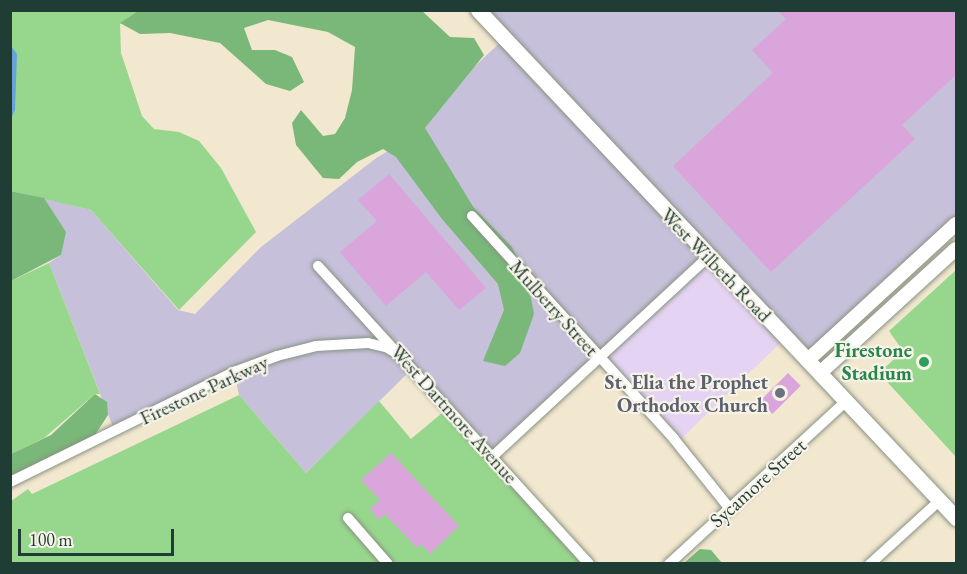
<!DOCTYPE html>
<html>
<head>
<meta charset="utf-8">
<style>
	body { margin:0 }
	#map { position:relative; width:967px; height:574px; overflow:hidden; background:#f2e7cf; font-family:"EB Garamond",serif }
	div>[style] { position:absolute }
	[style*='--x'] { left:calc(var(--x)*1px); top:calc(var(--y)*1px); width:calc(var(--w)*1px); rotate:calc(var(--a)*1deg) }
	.built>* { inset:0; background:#e4d3f2; transform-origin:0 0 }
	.industrial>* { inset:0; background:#c6c0da }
	.green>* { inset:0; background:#97d78d }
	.forest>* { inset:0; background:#79b878 }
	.water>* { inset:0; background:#67a3d8 }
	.building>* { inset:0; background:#d9a5db; transform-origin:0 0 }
	.roads { filter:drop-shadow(0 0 2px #889282) drop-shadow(0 0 2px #889282) }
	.minor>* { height:10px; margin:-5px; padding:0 5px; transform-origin:5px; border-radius:5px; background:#fff }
	.tertiary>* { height:14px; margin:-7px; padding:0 7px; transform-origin:7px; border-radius:7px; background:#fff }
	.secondary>* { height:15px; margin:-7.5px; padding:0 7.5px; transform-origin:7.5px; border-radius:7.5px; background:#fff }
	.dots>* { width:16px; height:16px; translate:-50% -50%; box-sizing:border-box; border:3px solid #f7f3e8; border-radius:50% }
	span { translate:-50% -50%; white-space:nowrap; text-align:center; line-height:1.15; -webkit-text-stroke:4.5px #f7f3e8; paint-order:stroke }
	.street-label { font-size:20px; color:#1f3d34 }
	.leisure-label { font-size:20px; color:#27864d; font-weight:700 }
	.right { translate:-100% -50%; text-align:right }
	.worship-label { font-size:20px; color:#5b616d; font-weight:700 }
	.frame { position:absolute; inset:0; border:12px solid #1f3d34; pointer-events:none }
	.scale { position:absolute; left:18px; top:529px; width:156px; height:27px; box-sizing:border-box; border:3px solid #1f3d34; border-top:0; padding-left:8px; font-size:18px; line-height:21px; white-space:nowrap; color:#1f3d34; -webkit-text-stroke:4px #f7f3e8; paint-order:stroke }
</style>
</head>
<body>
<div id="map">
	<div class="built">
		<i style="left:708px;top:257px;width:112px;height:148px;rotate:46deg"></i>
	</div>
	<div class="industrial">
		<i style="clip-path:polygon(480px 11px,956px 11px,956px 224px,808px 360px)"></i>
		<i style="clip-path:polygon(504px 39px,708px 257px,492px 457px,413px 368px,306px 473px,239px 395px,234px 372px,115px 432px,49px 263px,61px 255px,44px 198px,91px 210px,178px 310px,195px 314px,261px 247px,375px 159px,425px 128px,461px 79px)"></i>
	</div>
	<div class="green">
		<i style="clip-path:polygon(10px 11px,140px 11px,120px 24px,121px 53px,142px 116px,154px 129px,179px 132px,199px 141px,221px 168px,256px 232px,179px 310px,91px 210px,11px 191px)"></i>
		<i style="clip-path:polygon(49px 263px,100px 394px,95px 394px,44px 438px,11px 454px,11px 281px)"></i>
		<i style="clip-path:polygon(956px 270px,956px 457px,879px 373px,903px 351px,889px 331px)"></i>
		<i style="clip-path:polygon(239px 395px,306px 473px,379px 401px,411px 439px,448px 408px,589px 564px,11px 564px,11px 501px,28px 489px,32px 494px)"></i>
	</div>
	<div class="forest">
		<i style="clip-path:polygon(140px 10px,421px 10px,450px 37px,474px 38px,484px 55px,425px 128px,474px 208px,512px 247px,529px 288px,534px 314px,520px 353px,505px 366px,483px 361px,504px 310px,498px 284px,442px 219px,396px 157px,383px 149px,357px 162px,339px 179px,323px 178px,296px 145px,292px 123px,301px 110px,323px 136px,335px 134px,345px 118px,352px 90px,355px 47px,328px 32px,268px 20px,244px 28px,252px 50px,275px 50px,292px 57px,304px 82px,290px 91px,266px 84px,220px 43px,170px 33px,140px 34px,120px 23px)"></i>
		<i style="clip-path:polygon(10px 191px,44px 198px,66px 232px,61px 255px,11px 281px)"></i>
		<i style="clip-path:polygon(95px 394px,107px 402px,108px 415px,95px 435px,11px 476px,11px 454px,51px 435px)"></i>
		<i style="clip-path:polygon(700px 549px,711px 550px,722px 563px,684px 563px)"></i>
	</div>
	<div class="water">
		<i style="clip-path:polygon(11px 46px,17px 54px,15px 110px,11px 119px)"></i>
	</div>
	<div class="building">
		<i style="clip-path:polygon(777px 10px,957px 10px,957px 74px,902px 125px,915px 139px,771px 272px,673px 166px,773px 73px,752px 50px,786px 19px)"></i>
		<i style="clip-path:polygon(389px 174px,486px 288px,459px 310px,426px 272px,386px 306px,340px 252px,377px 221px,358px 200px)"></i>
		<i style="left:788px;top:373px;width:18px;height:40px;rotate:45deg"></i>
		<i style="clip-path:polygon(391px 453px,459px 526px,430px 554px,421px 544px,417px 548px,385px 514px,379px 520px,370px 509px,380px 500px,361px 480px)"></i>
	</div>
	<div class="roads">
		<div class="minor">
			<i style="--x:472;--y:216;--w:301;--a:47.8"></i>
			<i style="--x:674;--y:439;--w:90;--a:51.3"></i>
			<i style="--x:318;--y:266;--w:403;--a:47.7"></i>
			<i style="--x:492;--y:457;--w:294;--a:-42.8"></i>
			<i style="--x:10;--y:482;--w:250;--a:-26.2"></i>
			<i style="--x:234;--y:372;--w:46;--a:-20.4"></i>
			<i style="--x:277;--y:356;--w:40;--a:-14.4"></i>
			<i style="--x:316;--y:346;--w:52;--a:-3.3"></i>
			<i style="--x:368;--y:343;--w:18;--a:13"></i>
			<i style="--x:386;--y:347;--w:23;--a:31"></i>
			<i style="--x:348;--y:518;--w:61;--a:49"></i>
			<i style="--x:669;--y:564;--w:241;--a:-42.6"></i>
			<i style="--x:870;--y:564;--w:95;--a:-42.4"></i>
		</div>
		<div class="tertiary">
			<i style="--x:808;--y:360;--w:201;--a:-42.6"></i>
			<i style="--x:820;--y:373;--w:184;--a:-42.4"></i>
		</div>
		<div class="secondary">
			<i style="--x:478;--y:10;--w:698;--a:46.74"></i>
		</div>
	</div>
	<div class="dots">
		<i style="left:924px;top:362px;background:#2e9e5b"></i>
		<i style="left:780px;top:393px;background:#6b7280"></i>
	</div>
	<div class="street-label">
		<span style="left:716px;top:265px;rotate:46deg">West Wilbeth Road</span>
		<span style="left:554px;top:308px;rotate:48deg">Mulberry Street</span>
		<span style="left:204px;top:390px;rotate:-25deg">Firestone Parkway</span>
		<span style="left:454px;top:414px;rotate:48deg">West Dartmore Avenue</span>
		<span style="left:758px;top:483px;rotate:-42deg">Sycamore Street</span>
	</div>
	<div class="leisure-label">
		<span class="right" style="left:912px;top:362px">Firestone<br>Stadium</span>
	</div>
	<div class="worship-label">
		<span class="right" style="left:768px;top:394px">St. Elia the Prophet<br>Orthodox Church</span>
	</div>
	<div class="frame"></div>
	<div class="scale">100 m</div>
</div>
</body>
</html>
